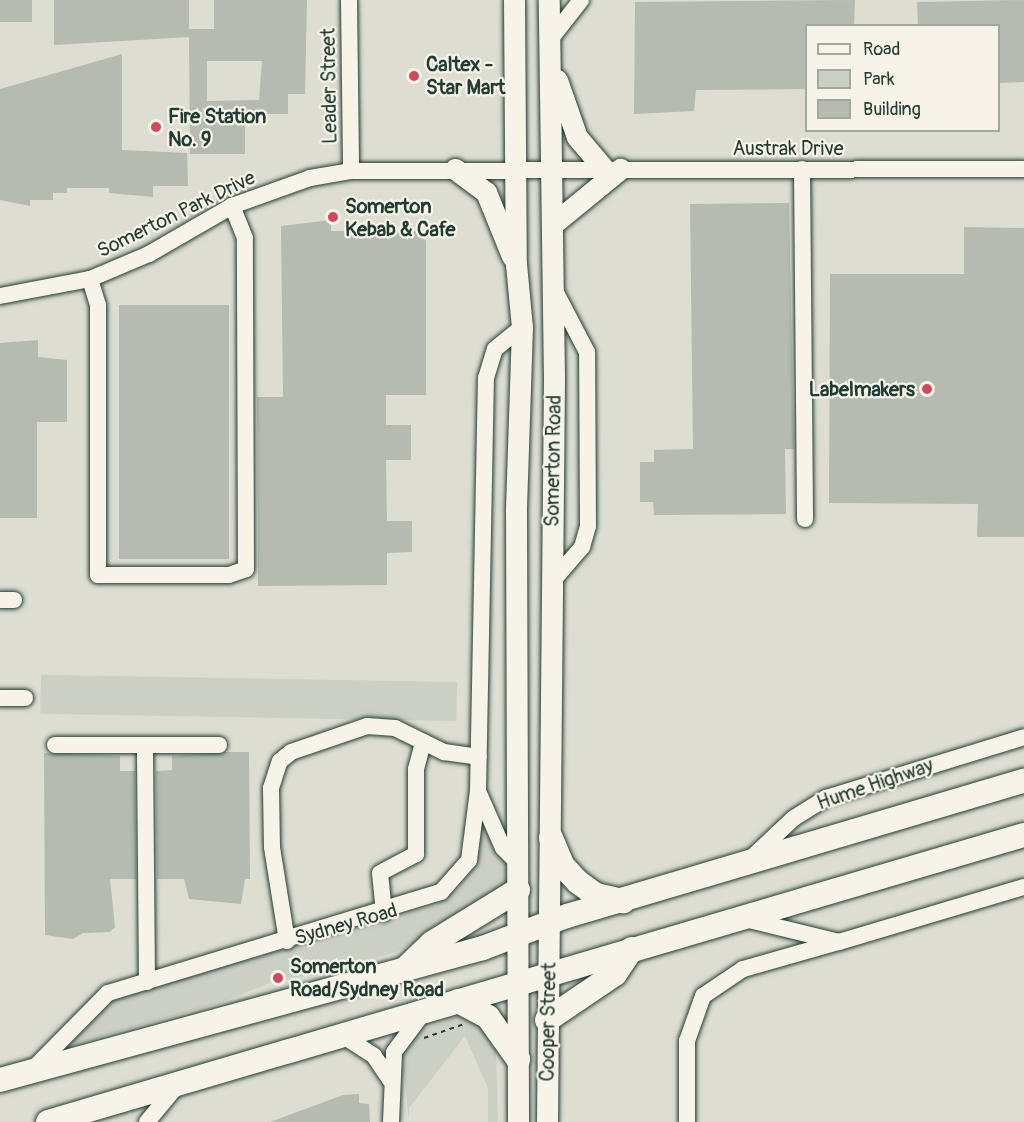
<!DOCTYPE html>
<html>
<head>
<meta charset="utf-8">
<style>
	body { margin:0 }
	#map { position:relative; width:1024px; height:1122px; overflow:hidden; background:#eeece1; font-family:Pangolin,sans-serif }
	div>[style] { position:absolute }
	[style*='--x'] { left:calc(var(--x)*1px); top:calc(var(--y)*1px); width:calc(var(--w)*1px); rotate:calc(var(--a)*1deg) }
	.built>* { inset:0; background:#ddddd2 }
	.green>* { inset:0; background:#cccfc4; transform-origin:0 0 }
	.building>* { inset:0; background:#b5bbb0; transform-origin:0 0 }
	.path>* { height:2px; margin-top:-1px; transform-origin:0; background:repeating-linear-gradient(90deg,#1f3d34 0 4.5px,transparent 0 9px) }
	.roads { filter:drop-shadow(0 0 2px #1f3d34) drop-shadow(0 0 2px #1f3d34) }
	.minor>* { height:16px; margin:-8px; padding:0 8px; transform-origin:8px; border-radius:8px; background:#f7f3e8 }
	.major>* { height:21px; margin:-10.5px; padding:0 10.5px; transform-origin:10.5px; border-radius:10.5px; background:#f7f3e8 }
	.highway>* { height:24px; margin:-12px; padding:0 12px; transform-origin:12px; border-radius:12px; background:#f7f3e8 }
	.dots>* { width:16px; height:16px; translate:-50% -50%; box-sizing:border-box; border:3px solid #f7f3e8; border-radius:50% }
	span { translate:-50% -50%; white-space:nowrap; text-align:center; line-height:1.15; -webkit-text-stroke:4.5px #f7f3e8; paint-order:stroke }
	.poi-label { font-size:20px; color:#1f3d34; font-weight:700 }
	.left { translate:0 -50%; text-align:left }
	.right { translate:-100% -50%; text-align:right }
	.street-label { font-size:20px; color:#1f3d34 }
	.legend { position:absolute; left:805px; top:24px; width:195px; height:108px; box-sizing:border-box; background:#f7f3e8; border:2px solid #a1aaa0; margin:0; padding:8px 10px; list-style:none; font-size:18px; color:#1f3d34 }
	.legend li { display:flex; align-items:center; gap:12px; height:30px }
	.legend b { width:30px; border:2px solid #a1aaa0 }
</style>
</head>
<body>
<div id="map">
	<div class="built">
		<i style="clip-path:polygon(evenodd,0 0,1024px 0,1024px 1122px,0 1122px,0 0,806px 26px,998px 26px,998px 130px,806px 130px,806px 26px)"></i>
	</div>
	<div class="green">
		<i style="left:457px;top:682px;width:39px;height:416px;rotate:91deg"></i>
		<i style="clip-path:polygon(479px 815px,506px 862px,508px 880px,474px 912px,396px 952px,313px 976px,280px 979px,220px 1003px,61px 1048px,110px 1000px,436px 905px,456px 891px,476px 865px)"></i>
		<i style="clip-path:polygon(469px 1011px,496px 1045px,498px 1122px,488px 1122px,488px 1088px,465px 1036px,409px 1108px,409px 1122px,404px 1071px,402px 1122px,402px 1050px,418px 1032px)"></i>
	</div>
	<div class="building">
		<i style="left:0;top:0;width:32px;height:22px"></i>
		<i style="clip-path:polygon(evenodd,54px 0,189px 0,189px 29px,214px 29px,214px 0,307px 0,305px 94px,288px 94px,288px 114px,245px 114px,245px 154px,190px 154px,189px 37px,54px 45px,54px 0,207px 61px,262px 61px,259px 100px,207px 101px,207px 61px)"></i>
		<i style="clip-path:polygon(855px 0,854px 26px,807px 26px,807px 89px,696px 90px,694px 111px,634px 114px,635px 2px)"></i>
		<i style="clip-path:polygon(1024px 0,1024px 82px,999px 83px,999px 26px,918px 26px,917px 2px)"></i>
		<i style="clip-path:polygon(122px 54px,122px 150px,187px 153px,188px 186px,153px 186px,153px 197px,109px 193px,109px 188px,67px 188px,67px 193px,53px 193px,53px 200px,30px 200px,30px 206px,0 200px,0 89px)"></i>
		<i style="clip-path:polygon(789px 203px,794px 449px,785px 449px,786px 514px,654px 515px,653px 502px,640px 502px,640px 462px,654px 462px,654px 450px,693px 449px,690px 204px)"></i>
		<i style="clip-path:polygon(331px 220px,331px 231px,417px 231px,426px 241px,426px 395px,386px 395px,386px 425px,411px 425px,411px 460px,386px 460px,387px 521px,412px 521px,412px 552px,387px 553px,387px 585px,258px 586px,257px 397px,283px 397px,281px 226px)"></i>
		<i style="clip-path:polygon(964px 227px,1024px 228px,1024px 537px,977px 537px,978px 504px,829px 503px,830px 274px,964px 274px)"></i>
		<i style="left:119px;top:305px;width:110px;height:254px"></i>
		<i style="clip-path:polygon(38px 340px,38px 357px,67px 360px,67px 422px,37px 422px,37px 518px,0 518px,0 343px)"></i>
		<i style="clip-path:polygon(226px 752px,249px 752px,250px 879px,245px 879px,241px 904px,189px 899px,184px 879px,157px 879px,156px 771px,172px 770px,172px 756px)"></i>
		<i style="clip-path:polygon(44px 753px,120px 756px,120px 771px,135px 771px,136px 879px,110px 879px,115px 927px,110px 932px,83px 933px,73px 939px,45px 935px)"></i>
		<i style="clip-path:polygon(359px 1094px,359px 1103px,369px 1104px,370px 1122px,270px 1122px,343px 1095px)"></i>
	</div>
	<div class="path">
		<i style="--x:424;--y:1038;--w:42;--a:-19.3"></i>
	</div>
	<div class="roads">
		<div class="minor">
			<i style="--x:349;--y:0;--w:171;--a:89.3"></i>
			<i style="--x:549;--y:41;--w:52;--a:-52"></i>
			<i style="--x:802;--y:169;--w:350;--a:89.5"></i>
			<i style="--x:90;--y:279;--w:27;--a:73"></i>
			<i style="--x:98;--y:305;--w:270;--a:90"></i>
			<i style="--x:98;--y:575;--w:131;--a:0"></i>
			<i style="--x:229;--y:575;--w:18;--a:-19"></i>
			<i style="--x:246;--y:569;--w:331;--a:-90.2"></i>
			<i style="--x:245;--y:238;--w:35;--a:-112"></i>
			<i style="--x:0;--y:296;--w:92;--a:-10.7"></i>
			<i style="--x:90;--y:279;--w:64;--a:-23"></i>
			<i style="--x:149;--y:254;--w:96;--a:-30"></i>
			<i style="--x:232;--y:206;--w:83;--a:-19.7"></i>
			<i style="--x:310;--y:178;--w:42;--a:-9.7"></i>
			<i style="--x:351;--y:171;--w:673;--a:-0.17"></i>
			<i style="--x:551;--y:583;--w:48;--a:-49.3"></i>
			<i style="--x:582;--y:547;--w:22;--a:-74"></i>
			<i style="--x:588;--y:526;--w:174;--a:-90.3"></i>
			<i style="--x:587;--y:352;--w:71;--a:-117.6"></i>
			<i style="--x:0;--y:600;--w:14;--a:0"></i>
			<i style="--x:0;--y:698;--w:25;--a:0"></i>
			<i style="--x:55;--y:745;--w:90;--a:0"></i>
			<i style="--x:748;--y:861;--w:63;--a:-43.1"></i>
			<i style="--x:794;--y:818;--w:38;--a:-32"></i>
			<i style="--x:826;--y:798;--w:207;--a:-17.1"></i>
			<i style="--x:518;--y:863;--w:21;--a:-135"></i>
			<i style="--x:503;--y:848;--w:62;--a:-113.7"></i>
			<i style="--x:478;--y:791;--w:413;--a:-88.9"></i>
			<i style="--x:486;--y:378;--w:30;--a:-73"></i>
			<i style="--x:495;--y:349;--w:35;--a:-39"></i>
			<i style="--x:384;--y:913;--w:40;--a:-95.7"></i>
			<i style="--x:380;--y:873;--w:41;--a:-27.8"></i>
			<i style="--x:416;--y:854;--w:85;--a:-90"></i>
			<i style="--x:416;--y:769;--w:28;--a:-75"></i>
			<i style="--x:745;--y:919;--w:97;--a:13.7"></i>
			<i style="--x:839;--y:942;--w:193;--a:-16.6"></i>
			<i style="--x:287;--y:941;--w:95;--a:-99.1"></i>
			<i style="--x:272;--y:847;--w:59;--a:-91"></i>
			<i style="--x:271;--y:788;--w:28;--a:-72"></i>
			<i style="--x:280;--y:761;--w:14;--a:-39"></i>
			<i style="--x:291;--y:752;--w:80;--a:-18.9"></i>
			<i style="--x:367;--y:726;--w:28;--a:4"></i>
			<i style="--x:395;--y:728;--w:55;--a:26.1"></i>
			<i style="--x:444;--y:752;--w:35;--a:8"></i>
			<i style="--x:147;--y:982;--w:237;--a:-90.5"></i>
			<i style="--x:145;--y:745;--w:74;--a:0"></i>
			<i style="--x:345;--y:1037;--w:35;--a:33"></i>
			<i style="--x:374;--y:1056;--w:29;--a:56"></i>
			<i style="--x:32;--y:1070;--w:108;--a:-45.4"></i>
			<i style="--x:108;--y:993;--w:348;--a:-16.9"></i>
			<i style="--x:441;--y:892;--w:43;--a:-48.8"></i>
			<i style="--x:469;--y:860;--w:70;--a:-82.6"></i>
			<i style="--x:147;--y:1122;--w:45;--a:-50.4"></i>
			<i style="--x:391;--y:1122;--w:70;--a:-87.5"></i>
			<i style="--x:394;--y:1052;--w:49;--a:-53.4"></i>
			<i style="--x:687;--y:1122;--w:81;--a:-90"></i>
			<i style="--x:687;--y:1041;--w:48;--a:-70.4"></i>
			<i style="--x:703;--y:996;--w:48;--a:-34"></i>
			<i style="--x:743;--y:969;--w:99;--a:-15.9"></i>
		</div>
		<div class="major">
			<i style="--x:514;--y:0;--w:264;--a:89.6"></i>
			<i style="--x:516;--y:264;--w:63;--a:84.6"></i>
			<i style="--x:522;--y:327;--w:183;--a:91.9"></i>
			<i style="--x:516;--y:510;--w:612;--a:89.81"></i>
			<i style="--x:557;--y:80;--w:60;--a:70.7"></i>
			<i style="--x:577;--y:137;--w:43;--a:49.7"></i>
			<i style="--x:455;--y:169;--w:39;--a:37"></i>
			<i style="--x:486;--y:192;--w:69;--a:67.9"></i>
			<i style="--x:553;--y:224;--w:87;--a:-39.4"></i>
			<i style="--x:547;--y:1122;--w:744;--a:-89.46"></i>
			<i style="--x:554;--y:378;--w:378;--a:-90.8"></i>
		</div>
		<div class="highway">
			<i style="--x:551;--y:838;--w:30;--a:67"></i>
			<i style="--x:563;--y:866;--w:22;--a:47"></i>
			<i style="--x:578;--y:882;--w:22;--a:36"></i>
			<i style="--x:596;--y:895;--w:28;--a:13"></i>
			<i style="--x:405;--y:969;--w:37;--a:-44"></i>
			<i style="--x:432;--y:943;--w:101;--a:-31.6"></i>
			<i style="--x:458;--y:1001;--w:34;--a:28"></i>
			<i style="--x:488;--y:1017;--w:52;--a:54.5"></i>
			<i style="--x:547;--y:1020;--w:82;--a:-34.1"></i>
			<i style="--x:615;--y:974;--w:30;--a:-56"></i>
			<i style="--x:0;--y:1080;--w:501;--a:-15.29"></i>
			<i style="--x:483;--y:948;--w:90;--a:-20.9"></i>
			<i style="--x:567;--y:916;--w:477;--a:-16.5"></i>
			<i style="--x:48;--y:1122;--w:1017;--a:-16.39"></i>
		</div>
	</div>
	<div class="dots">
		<i style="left:414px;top:76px;background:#d1495b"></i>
		<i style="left:156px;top:127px;background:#d1495b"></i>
		<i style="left:333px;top:217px;background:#d1495b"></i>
		<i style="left:927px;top:389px;background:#d1495b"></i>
		<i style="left:278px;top:978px;background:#d1495b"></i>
	</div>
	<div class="poi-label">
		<span class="left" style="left:426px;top:76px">Caltex -<br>Star Mart</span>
		<span class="left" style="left:168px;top:128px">Fire Station<br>No. 9</span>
		<span class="left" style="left:345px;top:218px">Somerton<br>Kebab &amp; Cafe</span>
		<span class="right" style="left:915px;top:389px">Labelmakers</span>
		<span class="left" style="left:290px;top:978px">Somerton<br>Road/Sydney Road</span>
	</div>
	<div class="street-label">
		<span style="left:329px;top:86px;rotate:-91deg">Leader Street</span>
		<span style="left:788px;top:148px">Austrak Drive</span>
		<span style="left:176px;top:214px;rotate:-26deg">Somerton Park Drive</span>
		<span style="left:553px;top:461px;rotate:-89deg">Somerton Road</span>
		<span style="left:875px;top:784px;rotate:-19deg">Hume Highway</span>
		<span style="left:346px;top:924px;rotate:-16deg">Sydney Road</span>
		<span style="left:548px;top:1022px;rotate:-89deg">Cooper Street</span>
	</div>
	<ul class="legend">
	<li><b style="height:8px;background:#f7f3e8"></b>Road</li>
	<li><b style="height:16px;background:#cccfc4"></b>Park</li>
	<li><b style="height:16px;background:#b5bbb0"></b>Building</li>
	</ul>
</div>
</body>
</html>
